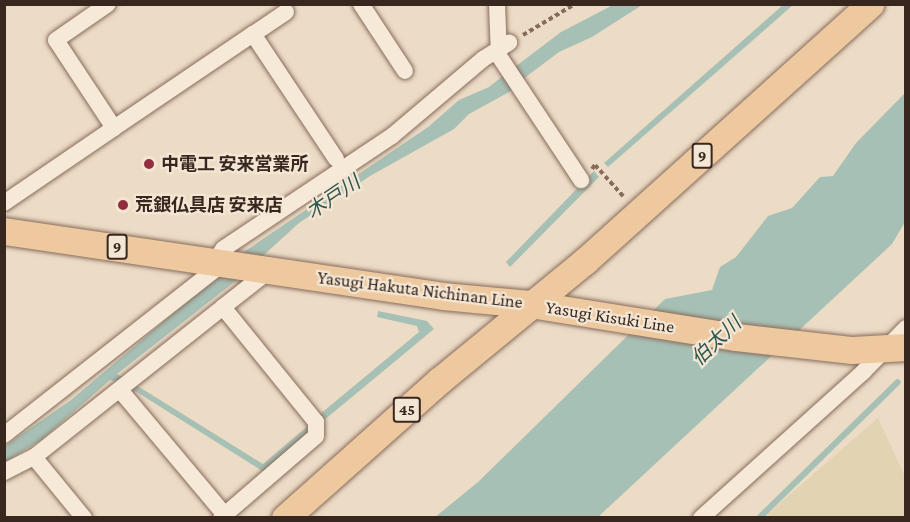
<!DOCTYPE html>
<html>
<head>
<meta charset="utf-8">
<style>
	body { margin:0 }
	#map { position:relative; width:910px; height:522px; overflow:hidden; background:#ecdbc5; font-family:"Crimson Pro","Noto Sans JP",serif }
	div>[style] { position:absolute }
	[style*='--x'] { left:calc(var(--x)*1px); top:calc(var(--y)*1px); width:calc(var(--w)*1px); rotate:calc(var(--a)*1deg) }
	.farmland>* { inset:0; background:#e2d3b3 }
	.water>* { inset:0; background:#a7c0b5 }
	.stream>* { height:6px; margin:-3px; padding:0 3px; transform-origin:3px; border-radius:3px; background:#a7c0b5 }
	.path>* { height:4px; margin-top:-2px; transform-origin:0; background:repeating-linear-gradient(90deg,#876c5c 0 4.5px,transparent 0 7.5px) }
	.roads { filter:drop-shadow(0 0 2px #876c5c) drop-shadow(0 0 2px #876c5c) }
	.minor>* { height:16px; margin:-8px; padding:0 8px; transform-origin:8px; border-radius:8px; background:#f7e9d8 }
	.primary>* { height:27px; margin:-13.5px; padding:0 13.5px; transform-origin:13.5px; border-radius:13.5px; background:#eec99f }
	.dots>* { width:16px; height:16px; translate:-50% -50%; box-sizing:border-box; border:3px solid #f4e6d4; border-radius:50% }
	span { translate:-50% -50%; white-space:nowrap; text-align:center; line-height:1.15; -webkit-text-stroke:4.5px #f4e6d4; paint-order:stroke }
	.shield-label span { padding:2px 4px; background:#f4e6d4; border:2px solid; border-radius:4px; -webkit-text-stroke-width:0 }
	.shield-label { font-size:16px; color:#37271f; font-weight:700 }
	.poi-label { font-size:18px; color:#37271f; font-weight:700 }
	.left { translate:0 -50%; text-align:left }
	.street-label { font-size:18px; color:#37271f }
	.water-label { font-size:20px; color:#2f564e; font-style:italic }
	.frame { position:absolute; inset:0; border:6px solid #37271f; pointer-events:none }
</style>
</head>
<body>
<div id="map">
	<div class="farmland">
		<i style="clip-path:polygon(878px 418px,905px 477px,905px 517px,764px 517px)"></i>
	</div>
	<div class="water">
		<i style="clip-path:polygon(784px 4px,793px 5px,608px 167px,604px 163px)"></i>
		<i style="clip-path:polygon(613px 5px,642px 5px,592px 37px,559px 52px,519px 82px,511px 70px,561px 32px)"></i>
		<i style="clip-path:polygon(508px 72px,518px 87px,469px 114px,454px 129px,370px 176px,299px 223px,254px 264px,232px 260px,428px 127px,459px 100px,489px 87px)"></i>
		<i style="clip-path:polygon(905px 93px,905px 222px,892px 244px,598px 517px,434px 518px,478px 482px,665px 299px,712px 290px,720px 267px,736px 257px,768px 216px,792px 208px,820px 177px,833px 176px,856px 143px)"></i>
		<i style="clip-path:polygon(594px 171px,599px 177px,510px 267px,506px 262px)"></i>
		<i style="clip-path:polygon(226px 269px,247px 272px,117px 374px,124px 378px,120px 382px,110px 380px,41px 440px,5px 462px,5px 446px,71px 400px)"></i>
		<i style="clip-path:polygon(378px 311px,427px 321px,434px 329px,323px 421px,319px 415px,419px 332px,417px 326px,377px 317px)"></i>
		<i style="clip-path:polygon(136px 385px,263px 464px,309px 425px,310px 432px,264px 472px,132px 389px)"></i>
	</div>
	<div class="stream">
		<i style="--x:759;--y:518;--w:194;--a:-44.4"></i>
	</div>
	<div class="path">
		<i style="--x:523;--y:35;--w:61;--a:-30.8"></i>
		<i style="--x:592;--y:169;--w:5;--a:-53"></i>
		<i style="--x:595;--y:165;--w:42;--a:47.9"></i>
	</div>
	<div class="roads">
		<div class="minor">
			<i style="--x:361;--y:4;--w:80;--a:56.7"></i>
			<i style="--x:497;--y:4;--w:52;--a:87.8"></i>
			<i style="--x:499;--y:56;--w:149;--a:56.5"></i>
			<i style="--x:286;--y:12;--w:40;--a:146"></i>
			<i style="--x:253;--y:34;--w:150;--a:56.4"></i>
			<i style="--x:114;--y:128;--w:168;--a:-34.1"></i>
			<i style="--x:4;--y:203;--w:133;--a:-34.3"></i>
			<i style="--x:114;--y:128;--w:105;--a:-123.4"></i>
			<i style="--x:56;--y:40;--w:63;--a:-34.7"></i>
			<i style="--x:215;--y:261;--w:14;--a:-56"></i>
			<i style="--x:223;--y:249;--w:203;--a:-33.8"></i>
			<i style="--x:392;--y:136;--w:119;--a:-40.2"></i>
			<i style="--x:483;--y:59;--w:31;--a:-32"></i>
			<i style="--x:120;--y:390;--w:163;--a:50"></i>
			<i style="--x:4;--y:435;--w:281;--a:-38.1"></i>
			<i style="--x:34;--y:457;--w:241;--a:-38.4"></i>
			<i style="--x:4;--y:472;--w:34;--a:-27"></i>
			<i style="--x:34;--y:457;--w:79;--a:50.7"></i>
			<i style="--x:221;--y:518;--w:125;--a:-40.8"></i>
			<i style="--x:316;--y:436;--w:14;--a:-90"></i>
			<i style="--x:316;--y:422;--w:148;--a:-129"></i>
			<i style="--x:223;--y:307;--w:60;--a:-38.2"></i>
			<i style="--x:701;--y:518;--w:219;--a:-42"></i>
			<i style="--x:864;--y:371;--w:60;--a:-45.7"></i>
		</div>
		<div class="primary">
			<i style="--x:4;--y:231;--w:444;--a:8.4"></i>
			<i style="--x:443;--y:296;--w:87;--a:5.3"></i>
			<i style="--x:530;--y:304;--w:209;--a:9.1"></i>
			<i style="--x:736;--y:337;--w:117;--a:6.4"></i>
			<i style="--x:852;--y:350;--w:54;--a:-3.2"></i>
			<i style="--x:285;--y:518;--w:208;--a:-41.7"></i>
			<i style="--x:440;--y:380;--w:188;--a:-39.4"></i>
			<i style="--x:585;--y:261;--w:384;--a:-42"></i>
		</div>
	</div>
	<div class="dots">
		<i style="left:149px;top:164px;background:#932e3e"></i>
		<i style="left:123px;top:205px;background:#932e3e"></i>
	</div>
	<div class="shield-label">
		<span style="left:702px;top:156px">9</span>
		<span style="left:117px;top:247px">9</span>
		<span style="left:407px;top:410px">45</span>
	</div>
	<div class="poi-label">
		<span class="left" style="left:161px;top:164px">中電工 安来営業所</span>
		<span class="left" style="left:135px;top:205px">荒銀仏具店 安来店</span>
	</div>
	<div class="street-label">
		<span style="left:420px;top:290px;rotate:7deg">Yasugi Hakuta Nichinan Line</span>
		<span style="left:610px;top:317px;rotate:9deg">Yasugi Kisuki Line</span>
	</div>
	<div class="water-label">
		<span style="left:333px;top:197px;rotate:-34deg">木戸川</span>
		<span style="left:716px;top:341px;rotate:-44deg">伯太川</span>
	</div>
	<div class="frame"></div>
</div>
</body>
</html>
